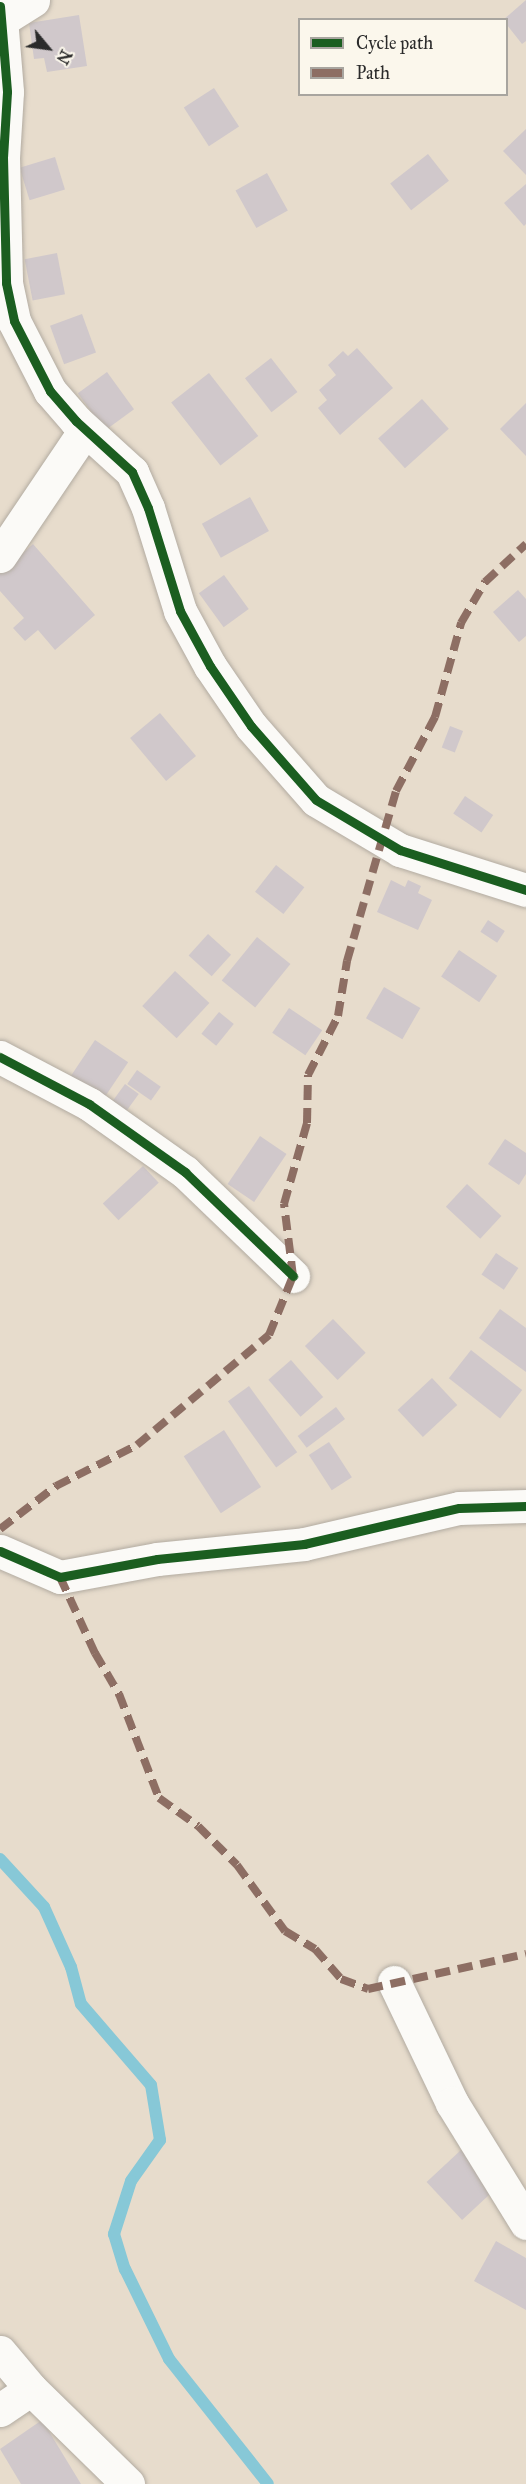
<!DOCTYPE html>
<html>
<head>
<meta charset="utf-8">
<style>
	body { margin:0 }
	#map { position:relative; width:526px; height:2484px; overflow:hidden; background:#e7dccc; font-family:"IM FELL Great Primer",serif }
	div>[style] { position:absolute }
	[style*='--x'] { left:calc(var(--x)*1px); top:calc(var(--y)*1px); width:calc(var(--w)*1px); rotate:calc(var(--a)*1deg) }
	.stream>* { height:12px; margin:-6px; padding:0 6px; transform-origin:6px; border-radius:6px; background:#87c8d7 }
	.building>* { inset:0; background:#d0c8cb; transform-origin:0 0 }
	.roads { filter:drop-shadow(0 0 2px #b2aba1) drop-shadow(0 0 2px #b2aba1) }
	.minor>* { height:33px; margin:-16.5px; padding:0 16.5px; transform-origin:16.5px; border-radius:16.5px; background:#fbfaf7 }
	.quiet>* { height:8px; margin-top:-4px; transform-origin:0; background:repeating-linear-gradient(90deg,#8d6e63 0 15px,transparent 0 23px) }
	.cycleway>* { height:9px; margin:-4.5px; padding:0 4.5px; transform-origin:4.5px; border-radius:4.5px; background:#1b5e20 }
	span { translate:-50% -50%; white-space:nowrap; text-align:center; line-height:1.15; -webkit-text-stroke:4.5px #fbf7ec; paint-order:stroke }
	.legend { position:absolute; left:298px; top:18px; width:210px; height:78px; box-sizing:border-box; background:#fbf7ec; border:2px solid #a8a59f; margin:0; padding:8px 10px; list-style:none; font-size:18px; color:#2b2b2b }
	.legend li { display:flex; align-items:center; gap:12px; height:30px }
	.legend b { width:30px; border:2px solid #a8a59f }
	.north { position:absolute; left:18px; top:18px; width:60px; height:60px; -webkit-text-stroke:4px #fbf7ec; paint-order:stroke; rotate:119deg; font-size:16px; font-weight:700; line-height:24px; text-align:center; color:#2b2b2b }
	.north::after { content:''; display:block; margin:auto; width:21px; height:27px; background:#2b2b2b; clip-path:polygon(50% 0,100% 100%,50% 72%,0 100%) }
</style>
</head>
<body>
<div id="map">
	<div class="stream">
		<i style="--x:0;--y:1859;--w:65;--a:47.5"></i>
		<i style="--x:44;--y:1907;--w:66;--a:65.8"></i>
		<i style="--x:71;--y:1967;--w:38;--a:75"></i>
		<i style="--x:81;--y:2004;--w:107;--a:49.2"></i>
		<i style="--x:151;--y:2085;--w:56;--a:80.7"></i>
		<i style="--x:160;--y:2140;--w:50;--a:125.3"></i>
		<i style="--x:131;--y:2181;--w:56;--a:107.8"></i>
		<i style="--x:114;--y:2234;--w:37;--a:73"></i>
		<i style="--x:125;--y:2269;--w:100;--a:63.9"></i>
		<i style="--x:169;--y:2359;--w:159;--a:51.6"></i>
	</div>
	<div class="building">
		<i style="clip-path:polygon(526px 0,526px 41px,522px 44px,503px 20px)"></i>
		<i style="clip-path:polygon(79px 15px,87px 66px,47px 72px,44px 58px,34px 59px,29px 23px)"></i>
		<i style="left:214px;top:88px;width:46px;height:36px;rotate:57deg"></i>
		<i style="clip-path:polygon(526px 129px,526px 175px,503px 151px)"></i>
		<i style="left:428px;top:154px;width:34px;height:48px;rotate:52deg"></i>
		<i style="left:55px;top:157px;width:34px;height:37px;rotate:73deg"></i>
		<i style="left:267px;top:173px;width:43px;height:36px;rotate:61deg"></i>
		<i style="clip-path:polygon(526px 184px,526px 224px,524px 226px,504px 203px)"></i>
		<i style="left:57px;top:253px;width:42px;height:33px;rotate:79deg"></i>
		<i style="left:82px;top:314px;width:41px;height:34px;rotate:70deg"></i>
		<i style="clip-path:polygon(357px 348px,393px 388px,340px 435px,318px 408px,327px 400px,319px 390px,336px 375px,328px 365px,343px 351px,348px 356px)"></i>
		<i style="left:271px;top:358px;width:43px;height:33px;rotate:52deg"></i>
		<i style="left:107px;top:372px;width:46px;height:36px;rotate:54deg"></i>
		<i style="left:209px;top:373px;width:80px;height:48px;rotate:52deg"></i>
		<i style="left:422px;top:399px;width:40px;height:59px;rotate:48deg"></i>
		<i style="clip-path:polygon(526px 403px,526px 456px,500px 429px)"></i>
		<i style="left:250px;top:497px;width:39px;height:55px;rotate:61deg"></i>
		<i style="clip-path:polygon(33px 544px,95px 615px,55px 650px,38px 630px,25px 641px,13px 628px,24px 618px,0 591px,0 574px)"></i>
		<i style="left:224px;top:575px;width:42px;height:31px;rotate:54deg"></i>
		<i style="clip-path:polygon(518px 590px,526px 599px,526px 636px,519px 642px,493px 612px)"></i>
		<i style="left:160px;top:713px;width:56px;height:39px;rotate:50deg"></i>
		<i style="left:450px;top:726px;width:14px;height:23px;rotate:21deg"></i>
		<i style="left:465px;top:796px;width:34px;height:21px;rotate:34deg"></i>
		<i style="left:276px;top:865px;width:36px;height:34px;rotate:38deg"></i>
		<i style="clip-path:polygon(391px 880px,405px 887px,408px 880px,421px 886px,418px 893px,432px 900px,418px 930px,377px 912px)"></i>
		<i style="left:488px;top:920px;width:20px;height:14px;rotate:33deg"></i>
		<i style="left:208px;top:934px;width:31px;height:29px;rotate:42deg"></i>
		<i style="left:257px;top:937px;width:43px;height:56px;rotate:39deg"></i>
		<i style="left:459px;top:950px;width:46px;height:32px;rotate:34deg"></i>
		<i style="left:175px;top:971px;width:47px;height:48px;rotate:43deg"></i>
		<i style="left:384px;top:987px;width:42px;height:36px;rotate:30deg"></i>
		<i style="left:289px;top:1008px;width:40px;height:30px;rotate:34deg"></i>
		<i style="left:219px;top:1012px;width:19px;height:28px;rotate:39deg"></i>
		<i style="left:95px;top:1040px;width:40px;height:46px;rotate:34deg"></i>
		<i style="left:137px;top:1070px;width:29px;height:17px;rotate:35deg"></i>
		<i style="left:125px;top:1084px;width:17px;height:25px;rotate:36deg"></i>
		<i style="left:260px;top:1136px;width:32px;height:58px;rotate:34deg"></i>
		<i style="clip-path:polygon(505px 1139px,526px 1153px,526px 1174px,519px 1185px,488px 1164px)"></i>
		<i style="left:143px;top:1166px;width:23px;height:55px;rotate:47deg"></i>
		<i style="left:467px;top:1184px;width:47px;height:31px;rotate:43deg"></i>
		<i style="left:496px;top:1253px;width:27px;height:26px;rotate:34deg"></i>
		<i style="clip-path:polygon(500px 1309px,526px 1328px,526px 1372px,479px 1338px)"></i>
		<i style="left:333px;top:1319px;width:47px;height:39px;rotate:46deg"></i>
		<i style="left:471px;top:1350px;width:65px;height:36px;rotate:38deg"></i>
		<i style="left:291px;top:1360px;width:49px;height:30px;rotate:49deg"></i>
		<i style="left:432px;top:1378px;width:37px;height:47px;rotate:47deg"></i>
		<i style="left:249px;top:1386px;width:82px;height:26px;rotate:54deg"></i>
		<i style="left:336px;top:1407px;width:15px;height:48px;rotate:53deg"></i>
		<i style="left:224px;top:1430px;width:68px;height:48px;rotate:57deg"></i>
		<i style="left:329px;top:1442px;width:42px;height:24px;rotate:57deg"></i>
		<i style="left:461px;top:2150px;width:52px;height:47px;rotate:47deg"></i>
		<i style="clip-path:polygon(496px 2241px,526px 2258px,526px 2310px,474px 2281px)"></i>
		<i style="clip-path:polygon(42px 2420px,81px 2484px,21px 2484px,0 2449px)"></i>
	</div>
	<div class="roads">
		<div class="minor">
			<i style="--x:0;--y:6;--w:86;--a:85.3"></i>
			<i style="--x:7;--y:92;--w:65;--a:93.5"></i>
			<i style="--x:3;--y:157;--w:126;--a:88.6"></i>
			<i style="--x:6;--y:283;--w:39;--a:78"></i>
			<i style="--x:14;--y:321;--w:79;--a:62.8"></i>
			<i style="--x:50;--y:391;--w:40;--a:49"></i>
			<i style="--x:76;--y:421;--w:76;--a:42.3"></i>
			<i style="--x:132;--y:472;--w:39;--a:66"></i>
			<i style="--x:148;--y:508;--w:108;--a:72.7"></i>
			<i style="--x:180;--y:611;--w:63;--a:61.4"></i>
			<i style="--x:210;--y:666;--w:73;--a:55.7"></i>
			<i style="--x:251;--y:726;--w:98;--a:48.7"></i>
			<i style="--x:316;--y:800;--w:98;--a:30.8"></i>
			<i style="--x:400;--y:850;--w:132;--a:17.6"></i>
			<i style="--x:0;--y:21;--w:39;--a:-32"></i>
			<i style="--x:0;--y:556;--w:152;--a:-56"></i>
			<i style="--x:0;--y:1057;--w:101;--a:27.8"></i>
			<i style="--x:89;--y:1104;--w:118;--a:35.3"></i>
			<i style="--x:185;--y:1172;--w:150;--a:43.9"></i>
			<i style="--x:0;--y:1551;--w:65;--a:23.4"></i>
			<i style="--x:60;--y:1577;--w:99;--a:-10.5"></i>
			<i style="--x:157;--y:1559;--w:148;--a:-5.8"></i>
			<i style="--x:304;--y:1544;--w:159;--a:-13.1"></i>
			<i style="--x:459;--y:1508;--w:67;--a:-1.7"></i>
			<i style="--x:394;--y:1982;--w:134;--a:64.4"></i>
			<i style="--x:452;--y:2103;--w:141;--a:58.3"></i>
			<i style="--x:0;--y:2352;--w:48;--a:50"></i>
			<i style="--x:31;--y:2389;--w:136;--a:44.4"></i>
			<i style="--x:0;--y:2410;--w:37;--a:-34"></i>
		</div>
	</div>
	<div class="quiet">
		<i style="--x:0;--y:1529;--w:71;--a:-37.5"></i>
		<i style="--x:56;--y:1486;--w:91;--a:-26.8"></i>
		<i style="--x:137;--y:1445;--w:172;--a:-39.8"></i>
		<i style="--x:269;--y:1335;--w:64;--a:-67.9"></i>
		<i style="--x:293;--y:1276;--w:73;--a:-97.1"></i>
		<i style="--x:284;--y:1204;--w:84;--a:-74.1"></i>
		<i style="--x:307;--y:1123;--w:48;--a:-88.8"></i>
		<i style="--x:308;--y:1075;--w:66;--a:-63"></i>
		<i style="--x:338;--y:1016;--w:56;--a:-80.7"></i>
		<i style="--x:347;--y:961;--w:177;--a:-73.9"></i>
		<i style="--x:396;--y:791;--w:84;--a:-62.2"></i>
		<i style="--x:435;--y:717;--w:98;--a:-74.5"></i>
		<i style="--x:461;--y:623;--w:48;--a:-59.7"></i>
		<i style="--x:485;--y:582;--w:56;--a:-42.8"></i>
		<i style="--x:60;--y:1577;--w:84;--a:65.3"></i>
		<i style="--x:95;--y:1653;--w:48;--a:59.7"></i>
		<i style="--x:119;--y:1694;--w:111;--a:69"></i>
		<i style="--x:159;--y:1798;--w:48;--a:35.7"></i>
		<i style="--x:198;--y:1826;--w:55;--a:45"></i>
		<i style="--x:237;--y:1865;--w:82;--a:54"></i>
		<i style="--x:285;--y:1931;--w:35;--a:31"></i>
		<i style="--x:315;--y:1949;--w:40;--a:49"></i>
		<i style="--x:341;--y:1979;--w:29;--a:20"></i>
		<i style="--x:368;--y:1989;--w:162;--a:-12.5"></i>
	</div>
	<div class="cycleway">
		<i style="--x:0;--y:6;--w:86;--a:85.3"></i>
		<i style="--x:7;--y:92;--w:65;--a:93.5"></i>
		<i style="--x:3;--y:157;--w:126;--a:88.6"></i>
		<i style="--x:6;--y:283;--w:39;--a:78"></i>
		<i style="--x:14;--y:321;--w:79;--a:62.8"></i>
		<i style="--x:50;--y:391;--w:40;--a:49"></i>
		<i style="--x:76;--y:421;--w:76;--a:42.3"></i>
		<i style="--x:132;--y:472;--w:39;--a:66"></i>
		<i style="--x:148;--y:508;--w:108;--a:72.7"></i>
		<i style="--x:180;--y:611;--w:63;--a:61.4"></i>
		<i style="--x:210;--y:666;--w:73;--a:55.7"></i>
		<i style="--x:251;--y:726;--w:98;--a:48.7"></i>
		<i style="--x:316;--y:800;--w:98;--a:30.8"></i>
		<i style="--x:400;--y:850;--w:132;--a:17.6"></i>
		<i style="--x:0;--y:1057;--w:101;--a:27.8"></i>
		<i style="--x:89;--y:1104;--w:118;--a:35.3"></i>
		<i style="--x:185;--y:1172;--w:150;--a:43.9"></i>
		<i style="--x:0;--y:1551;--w:65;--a:23.4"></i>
		<i style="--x:60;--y:1577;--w:99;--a:-10.5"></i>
		<i style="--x:157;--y:1559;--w:148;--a:-5.8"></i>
		<i style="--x:304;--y:1544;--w:159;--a:-13.1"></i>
		<i style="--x:459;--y:1508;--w:67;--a:-1.7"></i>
	</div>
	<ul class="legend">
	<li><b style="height:8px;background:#1b5e20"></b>Cycle path</li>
	<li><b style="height:8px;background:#8d6e63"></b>Path</li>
	</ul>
	<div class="north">N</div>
</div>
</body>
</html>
